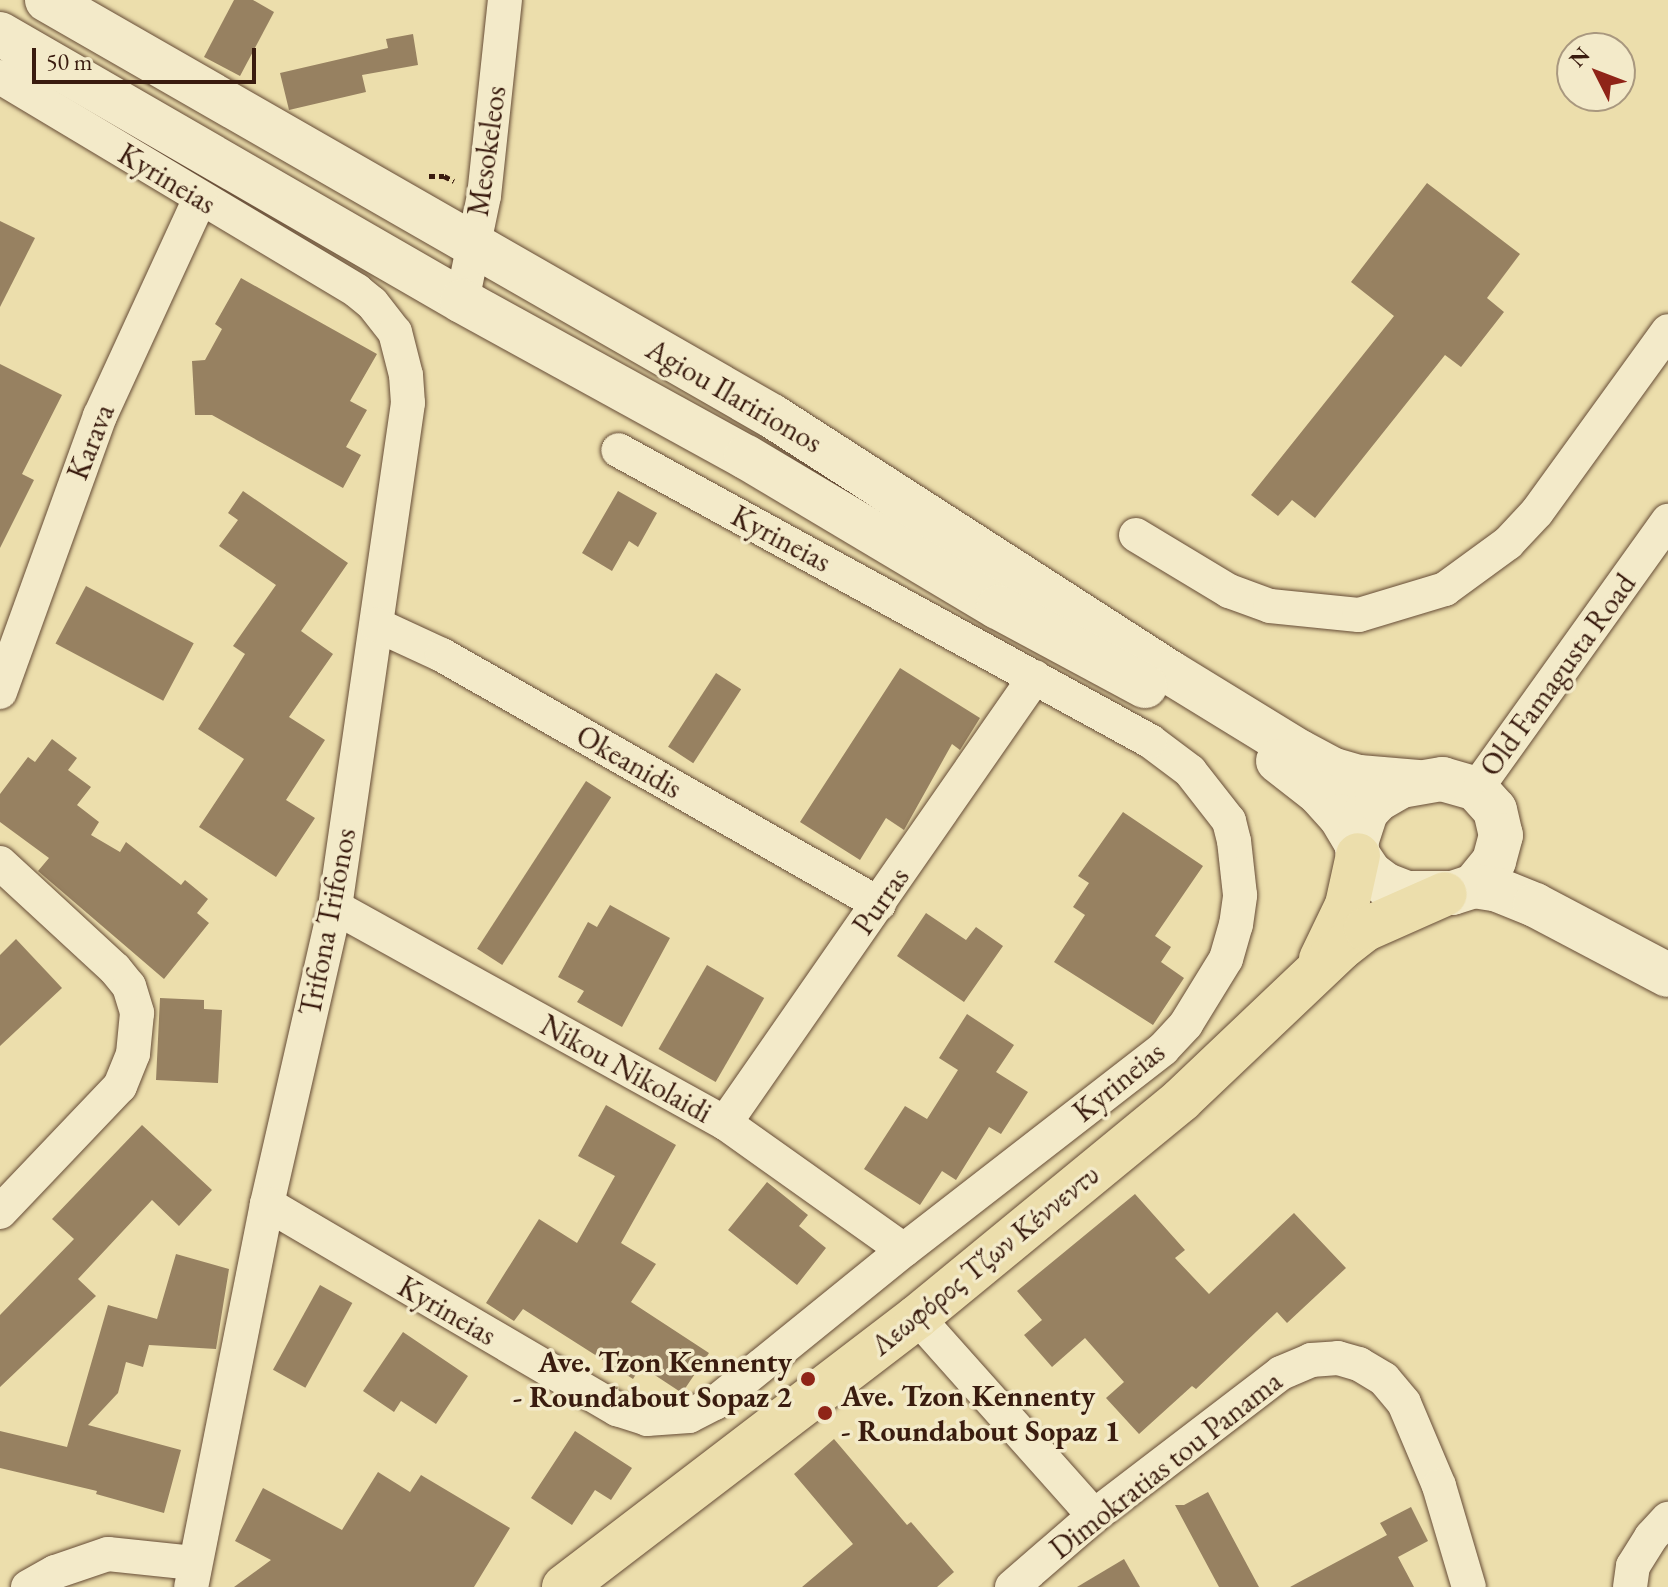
<!DOCTYPE html>
<html>
<head>
<meta charset="utf-8">
<style>
	body { margin:0 }
	#map { position:relative; width:1668px; height:1587px; overflow:hidden; background:#ecdeac; font-family:"EB Garamond",serif }
	div>[style] { position:absolute }
	[style*='--x'] { left:calc(var(--x)*1px); top:calc(var(--y)*1px); width:calc(var(--w)*1px); rotate:calc(var(--a)*1deg) }
	.building>* { inset:0; background:#978161; transform-origin:0 0 }
	.path>* { height:5px; margin-top:-2.5px; transform-origin:0; background:repeating-linear-gradient(90deg,#3a1c0f 0 6px,transparent 0 10px) }
	.roads { filter:drop-shadow(0 0 2px #664c36) drop-shadow(0 0 2px #664c36) }
	.street>* { height:34px; margin:-17px; padding:0 17px; transform-origin:17px; border-radius:17px; background:#f3eac9 }
	.secondary>* { height:44px; margin:-22px; padding:0 22px; transform-origin:22px; border-radius:22px; background:#f3eac9 }
	.primary>* { height:44px; margin:-22px; padding:0 22px; transform-origin:22px; border-radius:22px; background:#ecdeac }
	.dots>* { width:22px; height:22px; translate:-50% -50%; box-sizing:border-box; border:4px solid #f3eac9; border-radius:50% }
	span { translate:-50% -50%; white-space:nowrap; text-align:center; line-height:1.15; -webkit-text-stroke:7px #f3eac9; paint-order:stroke }
	.street-label { font-size:30px; color:#3a1c0f }
	.poi-label { font-size:30px; color:#3a1c0f; font-weight:700 }
	.right { translate:-100% -50%; text-align:right }
	.left { translate:0 -50%; text-align:left }
	.north { position:absolute; left:1556px; top:32px; width:80px; height:80px; box-sizing:border-box; background:#f3eac9; border:2px solid #a9987f; border-radius:50%; rotate:312deg; font-size:22px; font-weight:700; line-height:32px; text-align:center; color:#3a1c0f }
	.north::after { content:''; display:block; margin:auto; width:28px; height:36px; background:#8f2418; clip-path:polygon(50% 0,100% 100%,50% 72%,0 100%) }
	.scale { position:absolute; left:32px; top:48px; width:224px; height:36px; box-sizing:border-box; border:4px solid #3a1c0f; border-top:0; padding-left:10px; font-size:24px; line-height:28px; white-space:nowrap; color:#3a1c0f; -webkit-text-stroke:6px #f3eac9; paint-order:stroke }
</style>
</head>
<body>
<div id="map">
	<div class="building">
		<i style="clip-path:polygon(234px 0,253px 0,274px 12px,240px 76px,204px 57px)"></i>
		<i style="clip-path:polygon(413px 34px,418px 65px,362px 75px,366px 92px,289px 110px,280px 73px,388px 48px,386px 39px)"></i>
		<i style="clip-path:polygon(1427px 183px,1520px 254px,1487px 298px,1504px 312px,1461px 367px,1445px 355px,1315px 518px,1292px 500px,1278px 516px,1251px 495px,1394px 316px,1351px 282px)"></i>
		<i style="clip-path:polygon(0 221px,35px 238px,0 307px)"></i>
		<i style="clip-path:polygon(241px 278px,377px 354px,350px 401px,367px 410px,346px 447px,361px 455px,343px 488px,212px 415px,195px 415px,192px 361px,205px 360px,222px 329px,215px 324px)"></i>
		<i style="clip-path:polygon(0 364px,62px 395px,22px 474px,34px 480px,0 548px)"></i>
		<i style="clip-path:polygon(243px 491px,348px 563px,301px 631px,333px 654px,289px 717px,325px 740px,286px 800px,315px 818px,276px 877px,199px 827px,244px 759px,198px 729px,245px 654px,233px 646px,276px 585px,219px 546px,238px 520px,228px 513px)"></i>
		<i style="clip-path:polygon(618px 491px,657px 513px,638px 547px,629px 541px,612px 571px,582px 553px)"></i>
		<i style="left:86px;top:586px;width:122px;height:65px;rotate:28deg"></i>
		<i style="clip-path:polygon(900px 668px,980px 718px,960px 750px,952px 744px,904px 830px,886px 818px,860px 860px,800px 822px)"></i>
		<i style="left:716px;top:673px;width:30px;height:88px;rotate:33deg"></i>
		<i style="clip-path:polygon(52px 739px,77px 758px,68px 770px,91px 787px,77px 805px,99px 822px,91px 835px,120px 852px,126px 842px,181px 885px,185px 880px,208px 899px,197px 913px,209px 923px,164px 979px,38px 871px,49px 858px,0 822px,0 794px,28px 757px,35px 762px)"></i>
		<i style="left:586px;top:781px;width:30px;height:200px;rotate:33deg"></i>
		<i style="clip-path:polygon(1123px 812px,1203px 866px,1155px 936px,1171px 947px,1161px 962px,1184px 978px,1153px 1025px,1054px 962px,1085px 915px,1073px 907px,1089px 883px,1078px 876px)"></i>
		<i style="clip-path:polygon(610px 905px,670px 938px,622px 1027px,577px 1002px,584px 991px,558px 977px,588px 922px,597px 927px)"></i>
		<i style="clip-path:polygon(926px 913px,966px 940px,976px 927px,1003px 946px,964px 1002px,897px 956px)"></i>
		<i style="clip-path:polygon(16px 939px,62px 988px,0 1046px,0 955px)"></i>
		<i style="left:707px;top:965px;width:66px;height:97px;rotate:30deg"></i>
		<i style="clip-path:polygon(160px 998px,204px 1000px,204px 1009px,222px 1010px,218px 1083px,156px 1080px)"></i>
		<i style="clip-path:polygon(967px 1014px,1014px 1045px,996px 1072px,1028px 1092px,1001px 1134px,989px 1127px,956px 1180px,942px 1171px,920px 1205px,864px 1169px,905px 1106px,927px 1119px,958px 1070px,939px 1058px)"></i>
		<i style="clip-path:polygon(606px 1105px,676px 1145px,621px 1243px,656px 1264px,631px 1302px,709px 1353px,682px 1393px,641px 1366px,633px 1379px,523px 1309px,514px 1321px,486px 1303px,539px 1219px,577px 1243px,615px 1176px,578px 1156px)"></i>
		<i style="clip-path:polygon(142px 1125px,212px 1190px,179px 1226px,152px 1200px,78px 1279px,96px 1296px,0 1387px,0 1315px,74px 1239px,52px 1219px)"></i>
		<i style="clip-path:polygon(767px 1182px,808px 1215px,799px 1226px,826px 1248px,797px 1285px,728px 1230px)"></i>
		<i style="clip-path:polygon(1135px 1194px,1185px 1250px,1175px 1258px,1209px 1294px,1294px 1213px,1346px 1268px,1287px 1323px,1277px 1312px,1196px 1389px,1192px 1386px,1139px 1434px,1106px 1398px,1124px 1382px,1085px 1338px,1052px 1367px,1024px 1335px,1042px 1320px,1017px 1291px)"></i>
		<i style="clip-path:polygon(176px 1254px,229px 1269px,216px 1349px,149px 1345px,143px 1367px,126px 1362px,118px 1393px,88px 1425px,181px 1450px,164px 1513px,96px 1494px,97px 1491px,0 1468px,0 1431px,67px 1447px,108px 1305px,157px 1319px)"></i>
		<i style="left:320px;top:1285px;width:37px;height:97px;rotate:29deg"></i>
		<i style="clip-path:polygon(403px 1332px,468px 1376px,436px 1424px,401px 1401px,394px 1412px,363px 1391px)"></i>
		<i style="clip-path:polygon(575px 1431px,632px 1468px,611px 1500px,595px 1490px,572px 1525px,531px 1498px)"></i>
		<i style="clip-path:polygon(834px 1439px,907px 1525px,911px 1522px,954px 1572px,937px 1587px,802px 1587px,853px 1544px,794px 1474px)"></i>
		<i style="clip-path:polygon(378px 1472px,410px 1492px,421px 1475px,510px 1528px,474px 1587px,234px 1587px,271px 1560px,235px 1541px,263px 1488px,342px 1530px)"></i>
		<i style="clip-path:polygon(1208px 1492px,1259px 1587px,1219px 1587px,1175px 1505px,1184px 1505px)"></i>
		<i style="clip-path:polygon(1411px 1507px,1428px 1541px,1398px 1557px,1414px 1587px,1290px 1587px,1387px 1535px,1380px 1523px)"></i>
		<i style="clip-path:polygon(1124px 1559px,1140px 1587px,1077px 1587px)"></i>
	</div>
	<div class="path">
		<i style="--x:429;--y:176;--w:15;--a:0"></i>
		<i style="--x:444;--y:176;--w:11;--a:27"></i>
	</div>
	<div class="roads">
		<div class="street">
			<i style="--x:0;--y:77;--w:416;--a:30.9"></i>
			<i style="--x:357;--y:291;--w:19;--a:39"></i>
			<i style="--x:372;--y:303;--w:37;--a:52"></i>
			<i style="--x:395;--y:332;--w:44;--a:75.7"></i>
			<i style="--x:406;--y:375;--w:28;--a:86"></i>
			<i style="--x:408;--y:403;--w:509;--a:98.24"></i>
			<i style="--x:335;--y:907;--w:305;--a:102.9"></i>
			<i style="--x:267;--y:1204;--w:390;--a:101.2"></i>
			<i style="--x:462;--y:301;--w:107;--a:-78.2"></i>
			<i style="--x:484;--y:196;--w:197;--a:-83.9"></i>
			<i style="--x:1136;--y:535;--w:109;--a:31.1"></i>
			<i style="--x:1229;--y:591;--w:44;--a:20.1"></i>
			<i style="--x:1270;--y:606;--w:89;--a:5.8"></i>
			<i style="--x:1359;--y:615;--w:90;--a:-16.8"></i>
			<i style="--x:1445;--y:589;--w:78;--a:-36.1"></i>
			<i style="--x:1508;--y:543;--w:42;--a:-46.9"></i>
			<i style="--x:1537;--y:512;--w:223;--a:-54.1"></i>
			<i style="--x:377;--y:625;--w:72;--a:24.8"></i>
			<i style="--x:442;--y:655;--w:503;--a:29.67"></i>
			<i style="--x:0;--y:692;--w:294;--a:-70.1"></i>
			<i style="--x:100;--y:416;--w:239;--a:-65.3"></i>
			<i style="--x:1476;--y:789;--w:330;--a:-54.4"></i>
			<i style="--x:0;--y:863;--w:156;--a:42.7"></i>
			<i style="--x:115;--y:969;--w:22;--a:51"></i>
			<i style="--x:129;--y:986;--w:28;--a:73"></i>
			<i style="--x:137;--y:1013;--w:41;--a:95.6"></i>
			<i style="--x:133;--y:1054;--w:35;--a:112"></i>
			<i style="--x:120;--y:1086;--w:174;--a:133.6"></i>
			<i style="--x:335;--y:907;--w:446;--a:29"></i>
			<i style="--x:725;--y:1123;--w:219;--a:35.4"></i>
			<i style="--x:725;--y:1123;--w:543;--a:-55.2"></i>
			<i style="--x:267;--y:1204;--w:406;--a:30.4"></i>
			<i style="--x:617;--y:1409;--w:32;--a:18"></i>
			<i style="--x:647;--y:1419;--w:42;--a:-4.1"></i>
			<i style="--x:689;--y:1416;--w:29;--a:-27"></i>
			<i style="--x:715;--y:1403;--w:243;--a:-39"></i>
			<i style="--x:904;--y:1250;--w:328;--a:-37.8"></i>
			<i style="--x:1163;--y:1049;--w:34;--a:-47"></i>
			<i style="--x:1186;--y:1024;--w:76;--a:-58.4"></i>
			<i style="--x:1226;--y:959;--w:35;--a:-74"></i>
			<i style="--x:1236;--y:925;--w:30;--a:-82"></i>
			<i style="--x:1240;--y:895;--w:54;--a:-96.3"></i>
			<i style="--x:1234;--y:841;--w:21;--a:-104"></i>
			<i style="--x:1229;--y:821;--w:63;--a:-128"></i>
			<i style="--x:1190;--y:771;--w:50;--a:-143.1"></i>
			<i style="--x:1150;--y:741;--w:606;--a:-151.32"></i>
			<i style="--x:917;--y:1317;--w:266;--a:48.3"></i>
			<i style="--x:28;--y:1587;--w:31;--a:-29"></i>
			<i style="--x:55;--y:1572;--w:56;--a:-18.8"></i>
			<i style="--x:108;--y:1554;--w:86;--a:6"></i>
			<i style="--x:1012;--y:1587;--w:108;--a:-40.9"></i>
			<i style="--x:1094;--y:1516;--w:235;--a:-37.4"></i>
			<i style="--x:1281;--y:1373;--w:33;--a:-23"></i>
			<i style="--x:1311;--y:1360;--w:27;--a:-4"></i>
			<i style="--x:1338;--y:1358;--w:22;--a:16"></i>
			<i style="--x:1359;--y:1364;--w:29;--a:31"></i>
			<i style="--x:1384;--y:1379;--w:31;--a:50"></i>
			<i style="--x:1404;--y:1403;--w:90;--a:67.1"></i>
			<i style="--x:1439;--y:1486;--w:105;--a:73.5"></i>
			<i style="--x:1630;--y:1587;--w:21;--a:-82"></i>
			<i style="--x:1633;--y:1566;--w:34;--a:-58"></i>
			<i style="--x:1651;--y:1537;--w:25;--a:-47"></i>
		</div>
		<div class="secondary">
			<i style="--x:47;--y:0;--w:836;--a:29.85"></i>
			<i style="--x:772;--y:416;--w:475;--a:32.8"></i>
			<i style="--x:1171;--y:673;--w:151;--a:31.5"></i>
			<i style="--x:1300;--y:752;--w:38;--a:28"></i>
			<i style="--x:1334;--y:770;--w:26;--a:16"></i>
			<i style="--x:1359;--y:777;--w:59;--a:4.8"></i>
			<i style="--x:0;--y:34;--w:534;--a:30.02"></i>
			<i style="--x:462;--y:301;--w:324;--a:28.8"></i>
			<i style="--x:746;--y:457;--w:293;--a:30.8"></i>
			<i style="--x:998;--y:607;--w:167;--a:28.3"></i>
			<i style="--x:1278;--y:761;--w:52;--a:38"></i>
			<i style="--x:1319;--y:793;--w:31;--a:48"></i>
			<i style="--x:1340;--y:816;--w:31;--a:59"></i>
			<i style="--x:1442;--y:779;--w:35;--a:16"></i>
			<i style="--x:1476;--y:789;--w:28;--a:48"></i>
			<i style="--x:1495;--y:810;--w:26;--a:77"></i>
			<i style="--x:1501;--y:835;--w:27;--a:105"></i>
			<i style="--x:1494;--y:861;--w:32;--a:129"></i>
			<i style="--x:1474;--y:886;--w:23;--a:162"></i>
			<i style="--x:1452;--y:893;--w:45;--a:180"></i>
			<i style="--x:1407;--y:893;--w:22;--a:-159"></i>
			<i style="--x:1386;--y:885;--w:20;--a:-143"></i>
			<i style="--x:1370;--y:873;--w:22;--a:-124"></i>
			<i style="--x:1358;--y:855;--w:12;--a:-99"></i>
			<i style="--x:1356;--y:843;--w:33;--a:-72"></i>
			<i style="--x:1366;--y:812;--w:16;--a:-47"></i>
			<i style="--x:1377;--y:800;--w:28;--a:-30"></i>
			<i style="--x:1401;--y:786;--w:42;--a:-9.7"></i>
			<i style="--x:1474;--y:886;--w:24;--a:9"></i>
			<i style="--x:1498;--y:890;--w:40;--a:22"></i>
			<i style="--x:1535;--y:905;--w:150;--a:27.8"></i>
		</div>
		<div class="primary">
			<i style="--x:1321;--y:959;--w:60;--a:-64.3"></i>
			<i style="--x:1347;--y:905;--w:51;--a:-77.6"></i>
			<i style="--x:564;--y:1587;--w:444;--a:-37.4"></i>
			<i style="--x:917;--y:1317;--w:342;--a:-39.4"></i>
			<i style="--x:1181;--y:1100;--w:219;--a:-43.5"></i>
			<i style="--x:1340;--y:949;--w:33;--a:-38"></i>
			<i style="--x:1366;--y:929;--w:86;--a:-23.9"></i>
		</div>
	</div>
	<div class="dots">
		<i style="left:808px;top:1379px;background:#8f2418"></i>
		<i style="left:825px;top:1413px;background:#8f2418"></i>
	</div>
	<div class="street-label">
		<span style="left:487px;top:151px;rotate:-82deg">Mesokeleos</span>
		<span style="left:167px;top:179px;rotate:31deg">Kyrineias</span>
		<span style="left:734px;top:396px;rotate:30deg">Agiou Ilaririonos</span>
		<span style="left:91px;top:442px;rotate:-68deg">Karava</span>
		<span style="left:781px;top:539px;rotate:28deg">Kyrineias</span>
		<span style="left:1558px;top:675px;rotate:-54deg">Old Famagusta Road</span>
		<span style="left:629px;top:762px;rotate:30deg">Okeanidis</span>
		<span style="left:881px;top:901px;rotate:-55deg">Purras</span>
		<span style="left:328px;top:922px;rotate:-79deg">Trifona Trifonos</span>
		<span style="left:626px;top:1069px;rotate:29deg">Nikou Nikolaidi</span>
		<span style="left:1119px;top:1082px;rotate:-39deg">Kyrineias</span>
		<span style="left:985px;top:1260px;rotate:-39deg">Λεωφόρος Τζων Κέννεντυ</span>
		<span style="left:447px;top:1311px;rotate:30deg">Kyrineias</span>
		<span style="left:1166px;top:1465px;rotate:-38deg">Dimokratias tou Panama</span>
	</div>
	<div class="poi-label">
		<span class="right" style="left:792px;top:1379px">Ave. Tzon Kennenty<br>- Roundabout Sopaz 2</span>
		<span class="left" style="left:841px;top:1413px">Ave. Tzon Kennenty<br>- Roundabout Sopaz 1</span>
	</div>
	<div class="north">N</div>
	<div class="scale">50 m</div>
</div>
</body>
</html>
